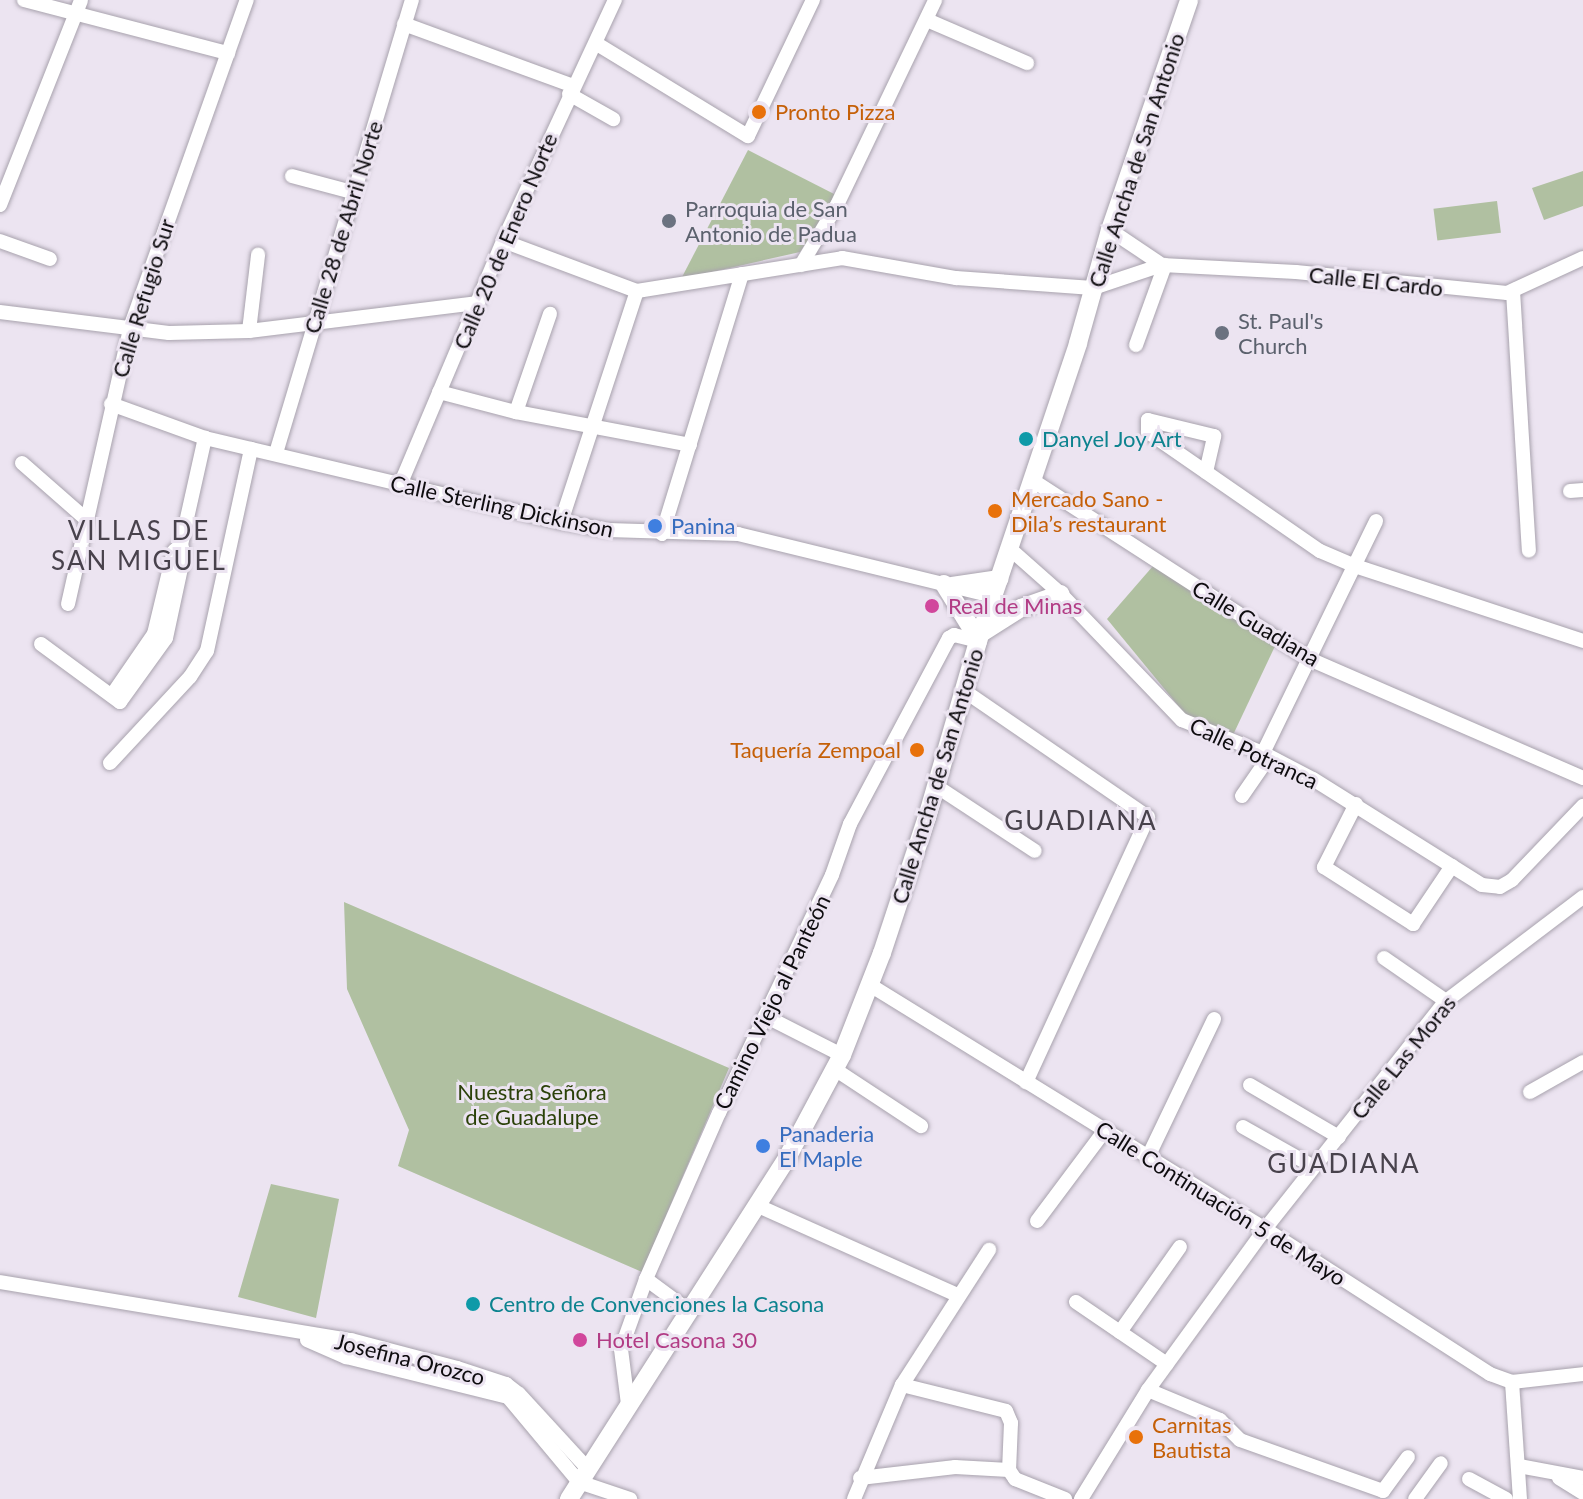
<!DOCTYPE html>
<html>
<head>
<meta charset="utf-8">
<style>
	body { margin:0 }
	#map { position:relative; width:1583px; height:1499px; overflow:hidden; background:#ece4f1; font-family:Lato,sans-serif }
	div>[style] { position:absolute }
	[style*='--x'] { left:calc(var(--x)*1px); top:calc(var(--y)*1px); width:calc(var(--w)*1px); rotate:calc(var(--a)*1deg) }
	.green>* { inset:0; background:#b0c0a1; transform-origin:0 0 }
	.roads { filter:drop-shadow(0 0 2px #a8a2ad) drop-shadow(0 0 2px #a8a2ad) }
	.street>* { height:14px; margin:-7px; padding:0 7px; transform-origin:7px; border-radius:7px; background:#fff }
	.secondary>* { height:18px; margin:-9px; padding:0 9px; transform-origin:9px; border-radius:9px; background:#fff }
	.dots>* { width:22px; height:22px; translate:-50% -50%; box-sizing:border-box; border:4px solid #ece4f1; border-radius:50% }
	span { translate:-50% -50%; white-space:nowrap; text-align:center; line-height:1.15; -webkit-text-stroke:6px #ece4f1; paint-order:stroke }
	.food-label { font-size:22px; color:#c56008 }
	.left { translate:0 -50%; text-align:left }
	.right { translate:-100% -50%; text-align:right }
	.street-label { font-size:22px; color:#0e0c0f }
	.worship-label { font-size:22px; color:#5b616d }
	.culture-label { font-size:22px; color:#0d838f }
	.shop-label { font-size:22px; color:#366cbe }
	.hotel-label { font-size:22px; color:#b23c85 }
	.park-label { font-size:22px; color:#2b4109 }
	.quarter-label { font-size:26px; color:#48424c; letter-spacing:2px }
</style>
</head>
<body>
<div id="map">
	<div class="green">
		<i style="clip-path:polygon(748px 150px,838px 196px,800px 252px,681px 279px)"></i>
		<i style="clip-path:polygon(1583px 171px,1583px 206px,1544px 220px,1532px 188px)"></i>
		<i style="left:1497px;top:201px;width:32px;height:64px;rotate:83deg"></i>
		<i style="clip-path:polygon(1153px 566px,1276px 644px,1233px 735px,1185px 714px,1107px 619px)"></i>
		<i style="clip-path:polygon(344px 902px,729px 1068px,642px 1272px,398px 1166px,409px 1130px,347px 989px)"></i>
		<i style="clip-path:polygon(271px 1184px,339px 1199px,316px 1318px,238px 1297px)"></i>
	</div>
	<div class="roads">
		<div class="street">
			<i style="--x:24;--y:0;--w:211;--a:14.6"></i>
			<i style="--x:927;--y:20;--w:109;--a:23.3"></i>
			<i style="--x:404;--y:24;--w:180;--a:20.1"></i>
			<i style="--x:597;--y:44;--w:177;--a:31.4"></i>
			<i style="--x:748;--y:136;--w:151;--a:-64.5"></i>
			<i style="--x:569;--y:94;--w:51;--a:29.6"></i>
			<i style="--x:292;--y:176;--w:62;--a:14.9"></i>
			<i style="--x:0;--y:205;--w:220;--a:-68.4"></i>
			<i style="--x:1110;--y:230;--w:63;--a:33.9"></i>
			<i style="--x:0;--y:241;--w:53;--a:19.8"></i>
			<i style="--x:503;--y:241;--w:143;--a:20.5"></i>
			<i style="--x:637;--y:291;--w:208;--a:-9.1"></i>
			<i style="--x:842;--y:258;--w:116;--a:10"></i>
			<i style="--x:956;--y:278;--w:137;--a:4.2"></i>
			<i style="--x:1093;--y:288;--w:73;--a:-18.4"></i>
			<i style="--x:1162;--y:265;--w:134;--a:3"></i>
			<i style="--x:1296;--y:272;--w:212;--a:5.7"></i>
			<i style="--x:1507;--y:293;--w:84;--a:-24.7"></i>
			<i style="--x:801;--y:265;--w:70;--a:-59"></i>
			<i style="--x:837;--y:205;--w:227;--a:-64.4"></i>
			<i style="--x:1513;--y:291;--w:260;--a:86.5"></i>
			<i style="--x:0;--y:312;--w:170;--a:7.1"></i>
			<i style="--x:169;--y:333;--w:80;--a:-1.4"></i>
			<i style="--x:249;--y:331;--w:231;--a:-7"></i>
			<i style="--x:249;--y:331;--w:77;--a:-83.2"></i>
			<i style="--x:1136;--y:345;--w:85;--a:-70.1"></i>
			<i style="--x:439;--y:392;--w:80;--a:14.6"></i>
			<i style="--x:516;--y:412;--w:177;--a:10.7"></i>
			<i style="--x:111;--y:404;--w:100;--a:19.9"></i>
			<i style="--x:205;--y:438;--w:366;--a:13.3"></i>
			<i style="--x:561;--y:522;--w:48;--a:9.7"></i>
			<i style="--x:608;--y:530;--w:130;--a:1.8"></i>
			<i style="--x:738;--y:534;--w:262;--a:13.7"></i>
			<i style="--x:516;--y:412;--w:104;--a:-70.9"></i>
			<i style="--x:276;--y:453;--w:473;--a:-73.3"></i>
			<i style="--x:22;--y:463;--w:86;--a:41.2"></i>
			<i style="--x:1206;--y:472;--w:37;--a:-77"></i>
			<i style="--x:1214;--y:436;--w:68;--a:-166.4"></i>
			<i style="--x:1148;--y:420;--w:12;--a:90"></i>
			<i style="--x:1148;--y:432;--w:209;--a:34.7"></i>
			<i style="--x:1320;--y:551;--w:38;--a:23"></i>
			<i style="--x:1355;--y:566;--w:240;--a:18.2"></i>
			<i style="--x:1032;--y:480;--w:328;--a:32.9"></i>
			<i style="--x:1307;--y:658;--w:301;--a:23.5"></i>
			<i style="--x:400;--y:485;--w:265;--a:-67.1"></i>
			<i style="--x:503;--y:241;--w:266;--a:-65.1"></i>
			<i style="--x:1570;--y:491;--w:13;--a:-4"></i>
			<i style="--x:561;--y:522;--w:243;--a:-71.8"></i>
			<i style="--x:662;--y:534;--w:272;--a:-72.9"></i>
			<i style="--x:1009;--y:548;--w:69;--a:41.5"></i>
			<i style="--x:1061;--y:594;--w:175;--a:46.2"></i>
			<i style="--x:1182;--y:720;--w:87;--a:22.2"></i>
			<i style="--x:1263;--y:753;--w:56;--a:27.5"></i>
			<i style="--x:1313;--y:779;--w:199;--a:32.1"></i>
			<i style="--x:1482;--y:885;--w:18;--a:6"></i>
			<i style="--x:1500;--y:887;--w:14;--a:-30"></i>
			<i style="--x:1512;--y:880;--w:103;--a:-46.2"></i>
			<i style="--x:68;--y:604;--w:286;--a:-77.3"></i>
			<i style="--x:131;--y:325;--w:345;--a:-70.4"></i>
			<i style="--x:41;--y:644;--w:98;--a:36.3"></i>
			<i style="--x:120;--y:702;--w:79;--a:-54.3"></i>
			<i style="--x:166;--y:638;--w:86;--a:-77.9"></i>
			<i style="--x:184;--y:554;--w:9;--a:-108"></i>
			<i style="--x:181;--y:545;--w:110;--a:-77.4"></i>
			<i style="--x:963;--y:690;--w:224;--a:34.5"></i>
			<i style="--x:1148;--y:817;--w:292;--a:114.7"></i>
			<i style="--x:112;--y:695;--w:74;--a:-55.5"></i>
			<i style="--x:154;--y:634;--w:85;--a:-76.5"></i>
			<i style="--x:174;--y:551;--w:9;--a:-41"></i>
			<i style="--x:1263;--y:753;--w:258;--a:-64"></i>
			<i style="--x:110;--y:763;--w:117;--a:-47.1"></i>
			<i style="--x:190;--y:677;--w:31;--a:-57"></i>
			<i style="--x:207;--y:651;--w:207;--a:-77.7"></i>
			<i style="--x:936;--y:786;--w:118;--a:33.3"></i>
			<i style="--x:1242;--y:796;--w:47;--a:-55.3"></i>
			<i style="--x:1356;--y:804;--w:71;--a:116.9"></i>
			<i style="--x:1324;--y:867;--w:106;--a:32.6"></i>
			<i style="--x:1413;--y:924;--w:70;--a:-56.1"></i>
			<i style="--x:1384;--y:958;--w:75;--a:34.7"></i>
			<i style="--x:870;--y:985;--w:464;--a:31.7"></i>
			<i style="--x:1265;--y:1229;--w:268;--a:32.8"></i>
			<i style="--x:1490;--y:1374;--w:23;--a:20"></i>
			<i style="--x:1512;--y:1382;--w:71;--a:-6.4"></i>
			<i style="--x:765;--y:1016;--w:86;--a:26.9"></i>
			<i style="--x:836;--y:1070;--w:102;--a:33.4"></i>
			<i style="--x:1250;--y:1085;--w:103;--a:30.3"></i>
			<i style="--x:1530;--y:1092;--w:61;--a:-29.5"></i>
			<i style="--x:1243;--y:1127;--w:81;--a:29.4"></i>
			<i style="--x:1148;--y:1157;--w:153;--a:-64.4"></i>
			<i style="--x:756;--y:1205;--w:222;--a:24.1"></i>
			<i style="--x:1037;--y:1221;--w:114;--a:-53.2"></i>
			<i style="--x:646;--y:1279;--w:52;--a:36.4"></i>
			<i style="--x:0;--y:1282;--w:356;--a:9.4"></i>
			<i style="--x:351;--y:1340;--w:110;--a:14.8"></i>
			<i style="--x:457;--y:1368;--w:52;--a:18.1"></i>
			<i style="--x:506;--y:1384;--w:16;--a:38"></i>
			<i style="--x:519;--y:1394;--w:102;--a:47.4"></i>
			<i style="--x:1076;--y:1302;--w:110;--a:34.3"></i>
			<i style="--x:1120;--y:1332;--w:104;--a:-54.8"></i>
			<i style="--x:307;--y:1340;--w:43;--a:23.6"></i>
			<i style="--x:346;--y:1357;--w:167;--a:13.9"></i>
			<i style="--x:508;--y:1397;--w:111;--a:50.1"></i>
			<i style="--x:579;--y:1482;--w:54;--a:18.4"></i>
			<i style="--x:1512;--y:1382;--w:117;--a:86.1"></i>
			<i style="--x:902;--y:1385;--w:107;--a:14"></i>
			<i style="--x:1006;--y:1411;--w:13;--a:67"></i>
			<i style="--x:1011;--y:1423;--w:47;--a:92.4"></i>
			<i style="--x:1009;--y:1470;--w:11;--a:56"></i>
			<i style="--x:1015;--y:1479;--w:54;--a:21.8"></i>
			<i style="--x:1148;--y:1390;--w:78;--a:22.6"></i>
			<i style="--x:1220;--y:1420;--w:28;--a:45"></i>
			<i style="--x:1240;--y:1440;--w:152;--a:19.6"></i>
			<i style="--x:1383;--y:1491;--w:42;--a:-53.7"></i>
			<i style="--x:628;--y:1404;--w:55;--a:-97.3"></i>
			<i style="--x:621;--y:1349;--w:74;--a:-70.3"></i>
			<i style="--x:646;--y:1279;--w:181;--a:-66.3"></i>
			<i style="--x:719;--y:1113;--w:263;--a:-64.6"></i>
			<i style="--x:832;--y:875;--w:54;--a:-70.6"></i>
			<i style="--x:850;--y:824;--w:211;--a:-62"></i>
			<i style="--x:949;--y:638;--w:6;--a:-31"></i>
			<i style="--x:954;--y:635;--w:25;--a:14"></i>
			<i style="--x:1519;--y:1466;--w:65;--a:10.6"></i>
			<i style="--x:860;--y:1478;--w:96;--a:-6.6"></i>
			<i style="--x:955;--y:1467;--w:54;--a:3.2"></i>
			<i style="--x:1559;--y:1478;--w:28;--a:32"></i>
			<i style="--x:1469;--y:1479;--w:42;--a:28.4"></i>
			<i style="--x:854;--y:1499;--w:124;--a:-67.2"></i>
			<i style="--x:902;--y:1385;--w:161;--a:-57.2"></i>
			<i style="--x:1081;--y:1499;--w:128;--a:-58.4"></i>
			<i style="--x:1148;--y:1390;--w:199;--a:-54"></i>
			<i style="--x:1265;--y:1229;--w:291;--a:-51.6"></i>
			<i style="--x:1446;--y:1001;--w:172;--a:-37.2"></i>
			<i style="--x:1415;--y:1499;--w:44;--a:-54.2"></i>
		</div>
		<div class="secondary">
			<i style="--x:944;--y:584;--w:65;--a:58.3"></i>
			<i style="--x:952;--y:586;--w:48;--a:-8.5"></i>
			<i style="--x:980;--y:634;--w:49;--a:-32.4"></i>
			<i style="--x:1021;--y:608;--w:42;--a:-19.3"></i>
			<i style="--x:569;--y:1499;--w:405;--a:-57.4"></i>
			<i style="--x:787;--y:1158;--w:117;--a:-61.9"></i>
			<i style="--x:842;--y:1055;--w:110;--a:-68.6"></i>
			<i style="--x:882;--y:953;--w:143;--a:-71.7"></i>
			<i style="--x:927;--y:817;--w:183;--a:-73.8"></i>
			<i style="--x:978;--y:641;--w:314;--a:-71.4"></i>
			<i style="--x:1078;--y:343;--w:117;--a:-74.2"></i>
			<i style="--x:1110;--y:230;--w:243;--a:-71"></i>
		</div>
	</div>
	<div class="dots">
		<i style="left:759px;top:112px;background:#e8710a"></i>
		<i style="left:669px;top:221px;background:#6b7280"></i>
		<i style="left:1222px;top:333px;background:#6b7280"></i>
		<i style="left:1026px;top:439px;background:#0f9aa8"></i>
		<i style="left:995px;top:511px;background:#e8710a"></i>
		<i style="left:655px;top:526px;background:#3f7fe0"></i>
		<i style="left:932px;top:606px;background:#d1479c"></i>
		<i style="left:917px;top:750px;background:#e8710a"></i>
		<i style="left:763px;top:1146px;background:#3f7fe0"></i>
		<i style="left:473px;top:1304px;background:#0f9aa8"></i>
		<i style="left:580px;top:1340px;background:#d1479c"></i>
		<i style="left:1136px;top:1437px;background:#e8710a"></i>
	</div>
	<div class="food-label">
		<span class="left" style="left:775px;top:112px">Pronto Pizza</span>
		<span class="left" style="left:1011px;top:511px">Mercado Sano -<br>Dila’s restaurant</span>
		<span class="right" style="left:901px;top:750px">Taquería Zempoal</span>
		<span class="left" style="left:1152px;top:1437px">Carnitas<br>Bautista</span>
	</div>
	<div class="street-label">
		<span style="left:1136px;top:160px;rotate:-72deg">Calle Ancha de San Antonio</span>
		<span style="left:343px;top:227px;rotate:-73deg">Calle 28 de Abril Norte</span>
		<span style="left:505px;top:241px;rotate:-67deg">Calle 20 de Enero Norte</span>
		<span style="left:1376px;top:281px;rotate:6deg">Calle El Cardo</span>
		<span style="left:143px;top:298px;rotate:-73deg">Calle Refugio Sur</span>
		<span style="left:502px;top:506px;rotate:12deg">Calle Sterling Dickinson</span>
		<span style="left:1256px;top:623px;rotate:31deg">Calle Guadiana</span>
		<span style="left:1254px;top:753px;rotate:25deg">Calle Potranca</span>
		<span style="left:937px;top:776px;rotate:-73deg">Calle Ancha de San Antonio</span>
		<span style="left:772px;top:1002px;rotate:-64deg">Camino Viejo al Panteón</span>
		<span style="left:1403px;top:1057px;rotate:-51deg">Calle Las Moras</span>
		<span style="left:1221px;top:1203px;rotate:32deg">Calle Continuación 5 de Mayo</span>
		<span style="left:410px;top:1359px;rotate:14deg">Josefina Orozco</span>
	</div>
	<div class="worship-label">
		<span class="left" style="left:685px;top:221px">Parroquia de San<br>Antonio de Padua</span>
		<span class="left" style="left:1238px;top:333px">St. Paul's<br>Church</span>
	</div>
	<div class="culture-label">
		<span class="left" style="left:1042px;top:439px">Danyel Joy Art</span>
		<span class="left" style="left:489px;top:1304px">Centro de Convenciones la Casona</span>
	</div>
	<div class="shop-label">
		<span class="left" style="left:671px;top:526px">Panina</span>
		<span class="left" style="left:779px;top:1146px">Panaderia<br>El Maple</span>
	</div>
	<div class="hotel-label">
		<span class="left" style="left:948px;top:606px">Real de Minas</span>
		<span class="left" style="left:596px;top:1340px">Hotel Casona 30</span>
	</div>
	<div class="park-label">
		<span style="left:532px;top:1104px">Nuestra Señora<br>de Guadalupe</span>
	</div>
	<div class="quarter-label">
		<span style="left:139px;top:546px">VILLAS DE<br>SAN MIGUEL</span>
		<span style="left:1081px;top:821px">GUADIANA</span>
		<span style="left:1344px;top:1164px">GUADIANA</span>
	</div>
</div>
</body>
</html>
